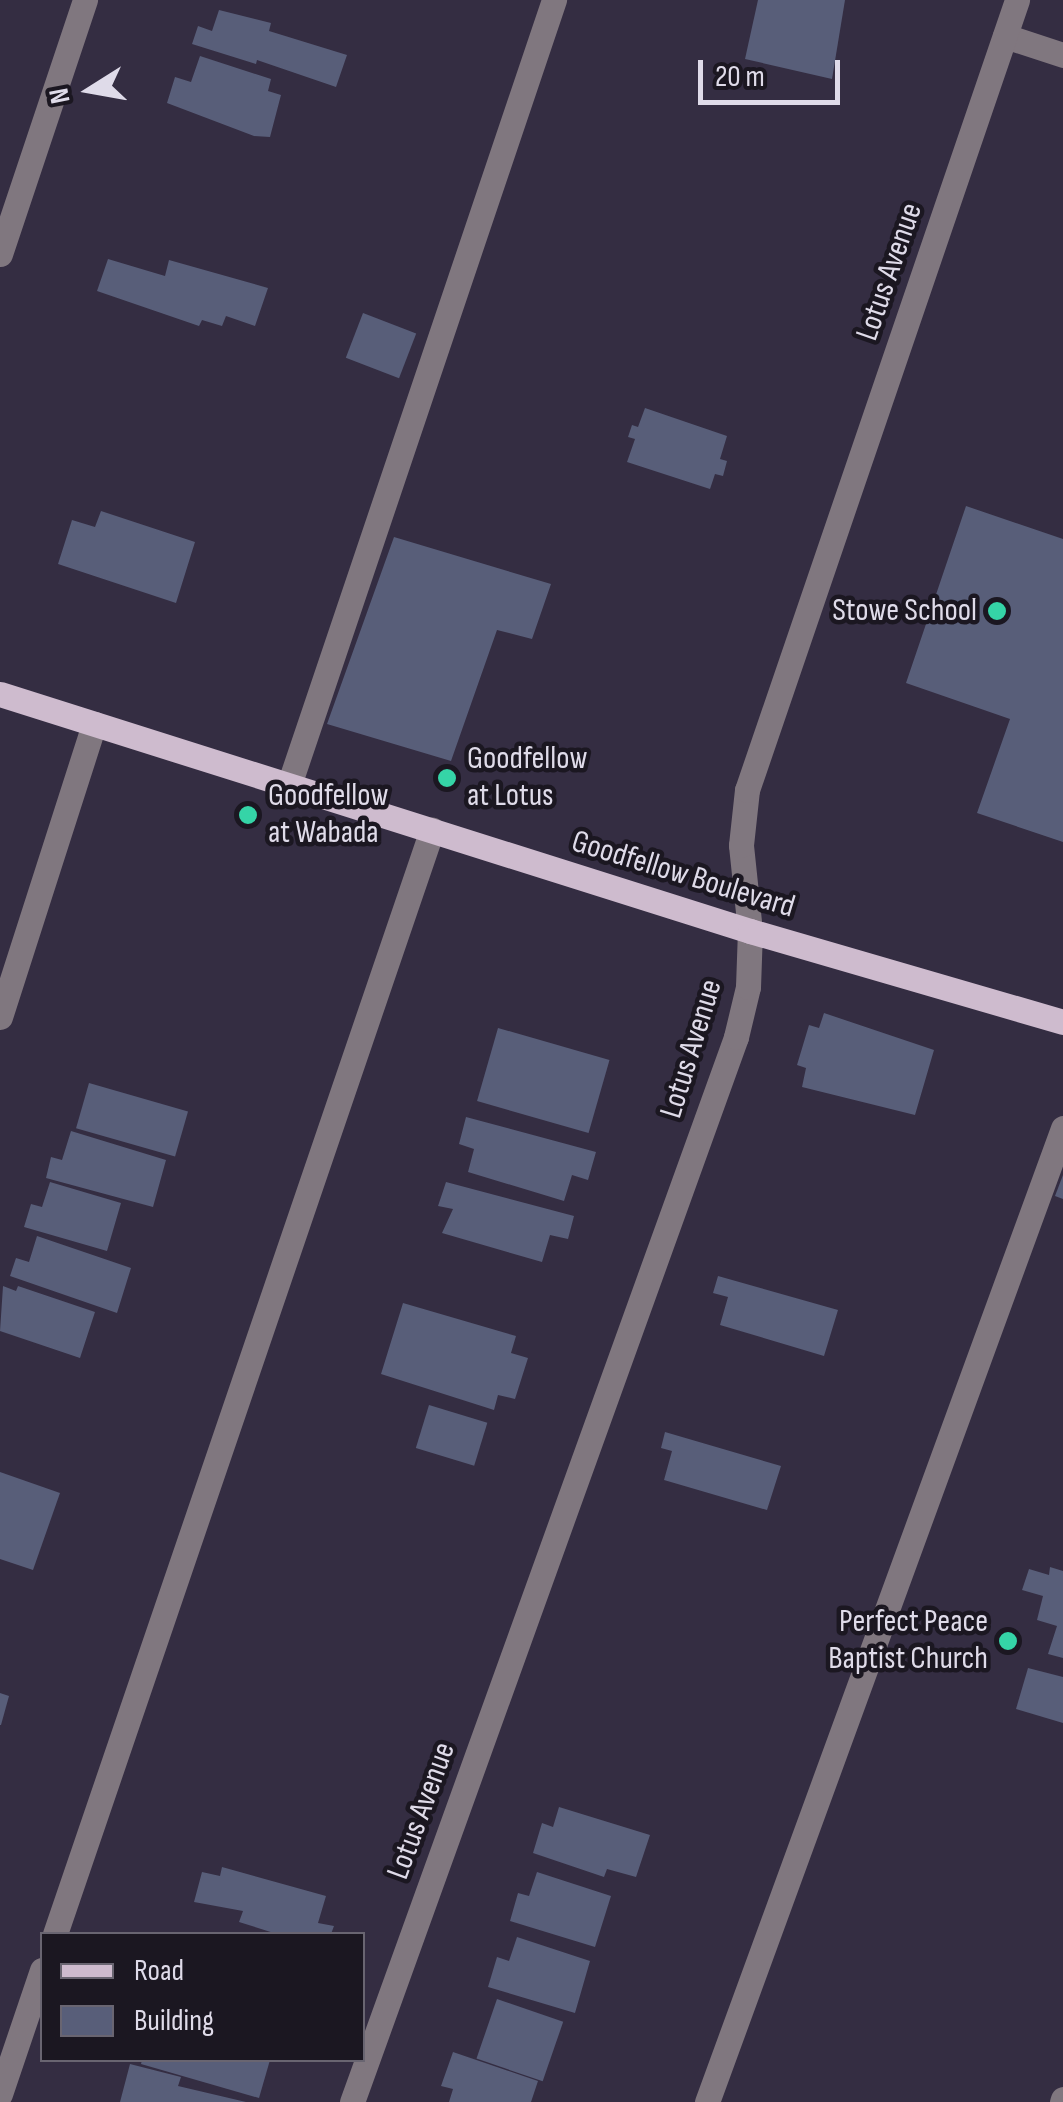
<!DOCTYPE html>
<html>
<head>
<meta charset="utf-8">
<style>
	body { margin:0 }
	#map { position:relative; width:1063px; height:2102px; overflow:hidden; background:#342d42; font-family:"Sofia Sans Condensed",sans-serif }
	div>[style] { position:absolute }
	[style*='--x'] { left:calc(var(--x)*1px); top:calc(var(--y)*1px); width:calc(var(--w)*1px); rotate:calc(var(--a)*1deg) }
	.building>* { inset:0; background:#585e79; transform-origin:0 0 }
	.minor>* { height:25px; margin:-12.5px; padding:0 12.5px; transform-origin:12.5px; border-radius:12.5px; background:#80777f }
	.major>* { height:25px; margin:-12.5px; padding:0 12.5px; transform-origin:12.5px; border-radius:12.5px; background:#cebbce }
	.dots>* { width:28px; height:28px; translate:-50% -50%; box-sizing:border-box; border:5px solid #1b1721; border-radius:50% }
	span { translate:-50% -50%; white-space:nowrap; text-align:center; line-height:1.15; -webkit-text-stroke:9px #1b1721; paint-order:stroke }
	.street-label { font-size:32px; color:#dfdbe9 }
	.poi-label { font-size:32px; color:#dfdbe9 }
	.right { translate:-100% -50%; text-align:right }
	.left { translate:0 -50%; text-align:left }
	.legend { position:absolute; left:40px; top:1932px; width:325px; height:130px; box-sizing:border-box; background:#1b1721; border:2px solid #696571; margin:0; padding:12px 18px; list-style:none; font-size:30px; color:#dfdbe9 }
	.legend li { display:flex; align-items:center; gap:20px; height:50px }
	.legend b { width:50px; border:2px solid #696571 }
	.north { position:absolute; left:40px; top:40px; width:100px; height:100px; -webkit-text-stroke:8px #1b1721; paint-order:stroke; rotate:259deg; font-size:28px; font-weight:700; line-height:40px; text-align:center; color:#dfdbe9 }
	.north::after { content:''; display:block; margin:auto; width:35px; height:45px; background:#dfdbe9; clip-path:polygon(50% 0,100% 100%,50% 72%,0 100%) }
	.scale { position:absolute; left:698px; top:60px; width:142px; height:45px; box-sizing:border-box; border:5px solid #dfdbe9; border-top:0; padding-left:12px; font-size:30px; line-height:35px; white-space:nowrap; color:#dfdbe9; -webkit-text-stroke:8px #1b1721; paint-order:stroke }
</style>
</head>
<body>
<div id="map">
	<div class="building">
		<i style="clip-path:polygon(758px 0,845px 0,832px 79px,745px 59px)"></i>
		<i style="clip-path:polygon(219px 10px,271px 23px,269px 31px,347px 55px,336px 87px,257px 60px,256px 64px,192px 44px,198px 26px,212px 31px)"></i>
		<i style="clip-path:polygon(200px 56px,271px 79px,268px 91px,281px 95px,270px 137px,254px 136px,167px 103px,175px 77px,191px 82px)"></i>
		<i style="clip-path:polygon(108px 259px,165px 276px,169px 260px,268px 288px,255px 326px,226px 316px,222px 326px,202px 320px,199px 326px,97px 291px)"></i>
		<i style="left:363px;top:313px;width:57px;height:48px;rotate:21deg"></i>
		<i style="clip-path:polygon(645px 408px,727px 436px,720px 459px,727px 461px,723px 476px,715px 474px,710px 489px,627px 462px,635px 439px,628px 437px,632px 425px,638px 427px)"></i>
		<i style="clip-path:polygon(966px 506px,1063px 539px,1063px 842px,977px 813px,1010px 719px,906px 683px)"></i>
		<i style="clip-path:polygon(101px 511px,195px 542px,176px 603px,58px 564px,72px 520px,95px 527px)"></i>
		<i style="clip-path:polygon(394px 537px,551px 584px,532px 639px,497px 630px,451px 761px,327px 724px)"></i>
		<i style="clip-path:polygon(824px 1013px,934px 1050px,915px 1115px,802px 1087px,806px 1068px,797px 1065px,809px 1025px,819px 1028px)"></i>
		<i style="left:498px;top:1028px;width:116px;height:76px;rotate:16deg"></i>
		<i style="left:89px;top:1083px;width:103px;height:47px;rotate:16deg"></i>
		<i style="clip-path:polygon(466px 1117px,596px 1152px,588px 1180px,572px 1175px,564px 1201px,468px 1172px,474px 1149px,459px 1144px)"></i>
		<i style="clip-path:polygon(71px 1131px,166px 1160px,153px 1207px,46px 1178px,51px 1157px,62px 1160px)"></i>
		<i style="clip-path:polygon(1063px 1175px,1063px 1199px,1055px 1196px)"></i>
		<i style="clip-path:polygon(50px 1182px,121px 1203px,107px 1251px,24px 1227px,31px 1204px,42px 1207px)"></i>
		<i style="clip-path:polygon(446px 1182px,574px 1216px,568px 1239px,550px 1235px,542px 1262px,442px 1233px,453px 1209px,438px 1206px)"></i>
		<i style="clip-path:polygon(37px 1236px,131px 1268px,117px 1313px,10px 1276px,16px 1258px,29px 1262px)"></i>
		<i style="clip-path:polygon(718px 1276px,838px 1310px,824px 1356px,720px 1325px,728px 1297px,713px 1293px)"></i>
		<i style="clip-path:polygon(3px 1286px,16px 1291px,18px 1286px,95px 1312px,80px 1358px,0 1331px)"></i>
		<i style="clip-path:polygon(403px 1303px,516px 1336px,511px 1353px,528px 1358px,515px 1399px,498px 1395px,494px 1410px,381px 1374px)"></i>
		<i style="left:429px;top:1405px;width:61px;height:45px;rotate:17deg"></i>
		<i style="clip-path:polygon(665px 1432px,781px 1466px,767px 1510px,664px 1480px,672px 1451px,661px 1448px)"></i>
		<i style="clip-path:polygon(0 1472px,60px 1493px,33px 1570px,0 1559px)"></i>
		<i style="clip-path:polygon(1050px 1567px,1063px 1571px,1063px 1658px,1048px 1654px,1057px 1626px,1037px 1620px,1043px 1596px,1022px 1590px,1029px 1569px,1049px 1575px)"></i>
		<i style="clip-path:polygon(1028px 1668px,1063px 1677px,1063px 1723px,1016px 1709px)"></i>
		<i style="clip-path:polygon(0 1693px,9px 1696px,1px 1725px,0 1725px)"></i>
		<i style="clip-path:polygon(559px 1807px,650px 1835px,636px 1877px,607px 1869px,604px 1877px,533px 1853px,542px 1823px,553px 1827px)"></i>
		<i style="clip-path:polygon(222px 1867px,326px 1896px,318px 1923px,334px 1926px,331px 1934px,277px 1934px,239px 1922px,243px 1911px,194px 1902px,202px 1872px,220px 1876px)"></i>
		<i style="clip-path:polygon(537px 1872px,611px 1896px,595px 1947px,510px 1921px,518px 1893px,529px 1896px)"></i>
		<i style="clip-path:polygon(517px 1937px,590px 1961px,575px 2013px,488px 1987px,497px 1957px,509px 1961px)"></i>
		<i style="left:497px;top:1999px;width:70px;height:63px;rotate:19deg"></i>
		<i style="clip-path:polygon(453px 2052px,538px 2081px,531px 2102px,449px 2102px,453px 2089px,441px 2086px)"></i>
		<i style="clip-path:polygon(142px 2060px,270px 2060px,259px 2098px,141px 2064px)"></i>
		<i style="clip-path:polygon(130px 2064px,181px 2077px,178px 2086px,246px 2102px,120px 2102px)"></i>
	</div>
	<div class="minor">
		<i style="--x:1005;--y:36;--w:61;--a:18.1"></i>
		<i style="--x:0;--y:254;--w:268;--a:-71.5"></i>
		<i style="--x:289;--y:785;--w:829;--a:-71.35"></i>
		<i style="--x:0;--y:1017;--w:308;--a:-72.2"></i>
		<i style="--x:55;--y:1934;--w:1167;--a:-71.15"></i>
		<i style="--x:0;--y:2094;--w:131;--a:-71.3"></i>
		<i style="--x:352;--y:2102;--w:1132;--a:-70.17"></i>
		<i style="--x:736;--y:1037;--w:51;--a:-76.5"></i>
		<i style="--x:748;--y:987;--w:56;--a:-88"></i>
		<i style="--x:750;--y:931;--w:86;--a:-96"></i>
		<i style="--x:741;--y:845;--w:55;--a:-83.8"></i>
		<i style="--x:747;--y:790;--w:835;--a:-71.13"></i>
		<i style="--x:707;--y:2102;--w:1037;--a:-69.92"></i>
		<i style="--x:1062;--y:2102;--w:3;--a:-72"></i>
	</div>
	<div class="major">
		<i style="--x:0;--y:694;--w:787;--a:17.54"></i>
		<i style="--x:750;--y:931;--w:326;--a:16.2"></i>
	</div>
	<div class="dots">
		<i style="left:997px;top:611px;background:#35d4a7"></i>
		<i style="left:447px;top:778px;background:#35d4a7"></i>
		<i style="left:248px;top:815px;background:#35d4a7"></i>
		<i style="left:1008px;top:1641px;background:#35d4a7"></i>
	</div>
	<div class="street-label">
		<span style="left:890px;top:272px;rotate:-71deg">Lotus Avenue</span>
		<span style="left:683px;top:875px;rotate:17deg">Goodfellow Boulevard</span>
		<span style="left:692px;top:1049px;rotate:-73deg">Lotus Avenue</span>
		<span style="left:422px;top:1811px;rotate:-70deg">Lotus Avenue</span>
	</div>
	<div class="poi-label">
		<span class="right" style="left:977px;top:611px">Stowe School</span>
		<span class="left" style="left:467px;top:778px">Goodfellow<br>at Lotus</span>
		<span class="left" style="left:268px;top:815px">Goodfellow<br>at Wabada</span>
		<span class="right" style="left:988px;top:1641px">Perfect Peace<br>Baptist Church</span>
	</div>
	<ul class="legend">
	<li><b style="height:12px;background:#cebbce"></b>Road</li>
	<li><b style="height:28px;background:#585e79"></b>Building</li>
	</ul>
	<div class="north">N</div>
	<div class="scale">20 m</div>
</div>
</body>
</html>
